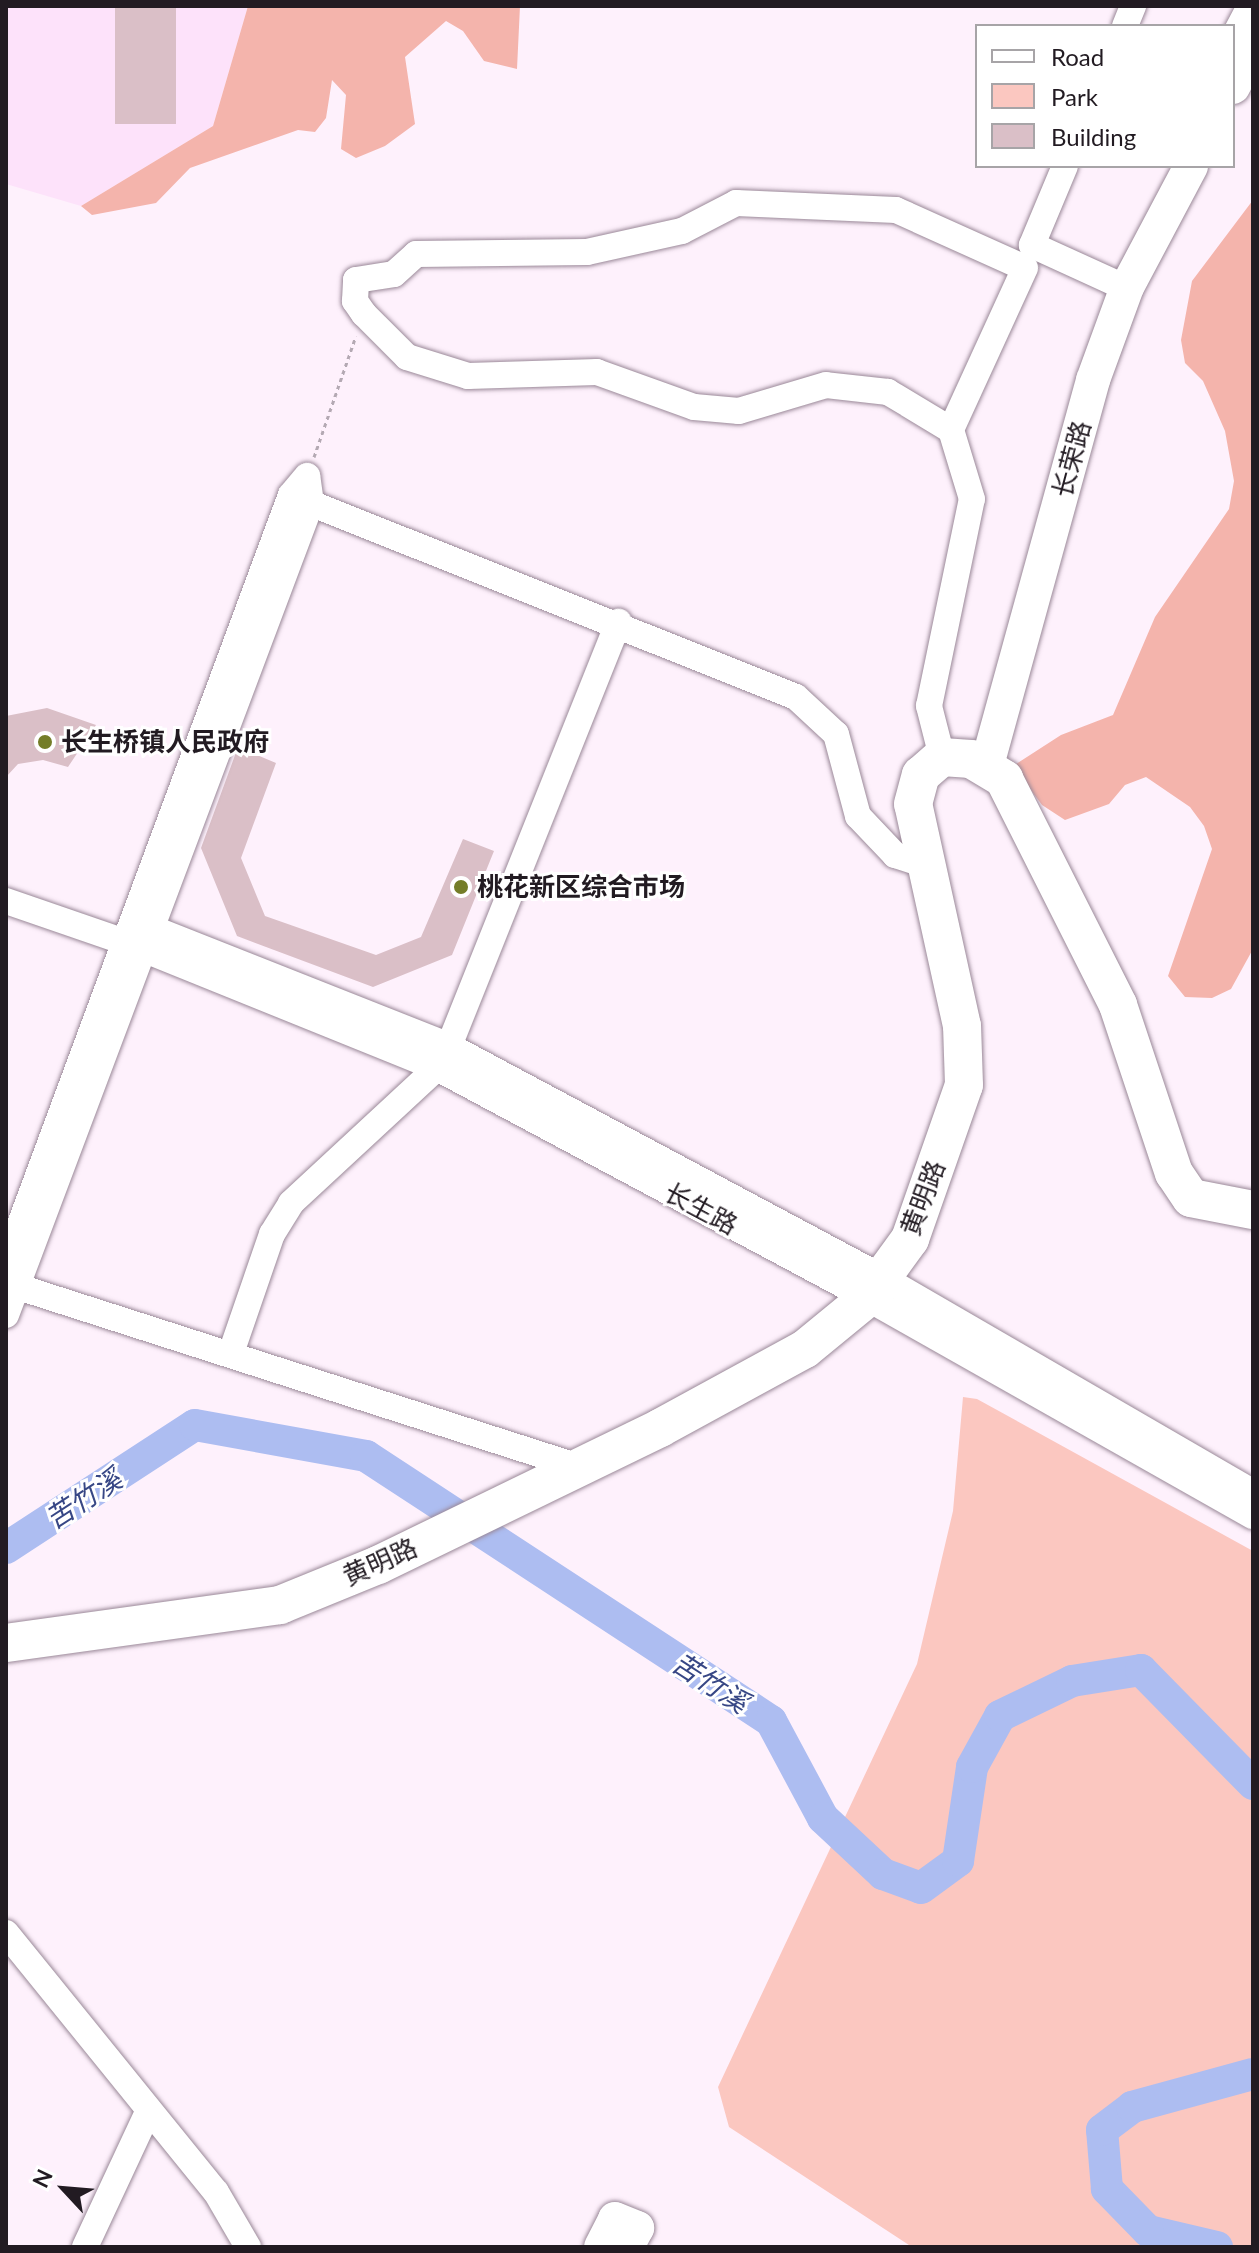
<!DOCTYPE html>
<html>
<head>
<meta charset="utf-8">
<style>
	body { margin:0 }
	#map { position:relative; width:1259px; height:2253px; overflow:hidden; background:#fef1fc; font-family:Lato,"Noto Sans SC",sans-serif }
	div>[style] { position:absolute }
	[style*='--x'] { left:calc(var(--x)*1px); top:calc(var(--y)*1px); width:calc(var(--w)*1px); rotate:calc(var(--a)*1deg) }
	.built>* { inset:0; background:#fde2fa }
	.green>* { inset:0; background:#fbc7c0 }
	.forest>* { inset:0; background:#f4b4ac }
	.river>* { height:32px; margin:-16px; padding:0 16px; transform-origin:16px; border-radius:16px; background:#adbdf1 }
	.building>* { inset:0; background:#dabfc7; transform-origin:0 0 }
	.path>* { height:3px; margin-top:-1.5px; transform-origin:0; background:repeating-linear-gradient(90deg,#b4a9b3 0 4px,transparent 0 8px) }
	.roads { filter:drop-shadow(0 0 2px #9a8898) drop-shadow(0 0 2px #9a8898) }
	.minor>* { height:26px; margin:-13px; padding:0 13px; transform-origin:13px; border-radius:13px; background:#fff }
	.major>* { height:34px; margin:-17px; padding:0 17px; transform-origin:17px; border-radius:17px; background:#fff }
	.highway>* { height:38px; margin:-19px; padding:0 19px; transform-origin:19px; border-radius:19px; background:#fff }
	.dots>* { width:22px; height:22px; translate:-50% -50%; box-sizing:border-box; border:4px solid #fff; border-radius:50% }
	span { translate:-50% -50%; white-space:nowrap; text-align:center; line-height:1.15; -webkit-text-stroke:6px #fff; paint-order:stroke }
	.street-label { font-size:26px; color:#221b22 }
	.poi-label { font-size:26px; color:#221b22; font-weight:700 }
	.left { translate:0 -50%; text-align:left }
	.water-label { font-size:28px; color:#374785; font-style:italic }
	.frame { position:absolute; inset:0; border:8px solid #221b22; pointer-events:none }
	.legend { position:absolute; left:975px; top:24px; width:260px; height:144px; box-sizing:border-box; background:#fff; border:2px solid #a7a4a7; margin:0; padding:10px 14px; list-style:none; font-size:24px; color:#221b22 }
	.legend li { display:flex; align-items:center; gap:16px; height:40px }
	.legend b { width:40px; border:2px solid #a7a4a7 }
	.north { position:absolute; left:24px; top:2149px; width:80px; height:80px; -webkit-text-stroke:6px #fff; paint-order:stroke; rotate:296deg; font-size:22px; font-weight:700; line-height:32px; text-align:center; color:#221b22 }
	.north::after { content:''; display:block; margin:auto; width:28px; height:36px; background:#221b22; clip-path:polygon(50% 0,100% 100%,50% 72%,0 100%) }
</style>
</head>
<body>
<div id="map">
	<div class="built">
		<i style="clip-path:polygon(6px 6px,248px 6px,213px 126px,81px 206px,6px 184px)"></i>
	</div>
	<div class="green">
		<i style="clip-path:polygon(963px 1397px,977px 1399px,1253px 1551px,1253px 2247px,912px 2247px,729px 2127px,718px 2087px,917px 1664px,953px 1511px)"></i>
	</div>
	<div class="forest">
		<i style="clip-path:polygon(248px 6px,520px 6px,517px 69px,484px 61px,463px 31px,446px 21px,405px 57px,415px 124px,385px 146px,356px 158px,341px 149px,346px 95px,332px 80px,326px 118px,315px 132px,298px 130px,190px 168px,156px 203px,92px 215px,81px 206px,213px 126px)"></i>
		<i style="clip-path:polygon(1253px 200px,1253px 949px,1231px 989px,1212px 998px,1185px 997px,1168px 976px,1212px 849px,1204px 826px,1190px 807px,1146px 777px,1125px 785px,1109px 804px,1065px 820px,1042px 805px,1013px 766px,1061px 735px,1113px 715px,1155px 617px,1229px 509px,1234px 481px,1225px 431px,1203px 381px,1185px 363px,1181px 340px,1192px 281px)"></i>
	</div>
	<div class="river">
		<i style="--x:6;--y:1548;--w:225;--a:-33.1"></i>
		<i style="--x:195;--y:1425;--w:174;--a:10.3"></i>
		<i style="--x:366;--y:1456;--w:484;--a:33.2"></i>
		<i style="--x:771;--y:1721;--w:110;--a:61.8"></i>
		<i style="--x:823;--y:1818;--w:82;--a:43"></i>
		<i style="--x:883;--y:1874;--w:40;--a:20.2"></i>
		<i style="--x:921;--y:1888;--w:46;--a:-36.1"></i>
		<i style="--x:958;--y:1861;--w:95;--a:-81.5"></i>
		<i style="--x:972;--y:1767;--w:58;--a:-61.2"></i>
		<i style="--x:1000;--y:1716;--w:80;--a:-25.9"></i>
		<i style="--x:1072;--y:1681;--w:70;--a:-9.1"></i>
		<i style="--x:1141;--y:1670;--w:160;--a:45.5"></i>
		<i style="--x:1217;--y:2247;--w:71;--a:-166.9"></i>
		<i style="--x:1148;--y:2231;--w:59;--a:-134.3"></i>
		<i style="--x:1107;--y:2189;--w:59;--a:-94.8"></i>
		<i style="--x:1102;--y:2130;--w:38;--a:-37"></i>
		<i style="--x:1132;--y:2107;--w:125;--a:-15.3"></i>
	</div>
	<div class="building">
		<i style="left:115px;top:6px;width:61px;height:118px"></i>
		<i style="clip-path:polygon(47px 708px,96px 725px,68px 767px,43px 760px,18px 764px,6px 777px,6px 716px)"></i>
		<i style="clip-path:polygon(238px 747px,276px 763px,241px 858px,265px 916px,376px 955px,421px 937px,463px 839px,494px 851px,452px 955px,373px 987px,237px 936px,201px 848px)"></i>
	</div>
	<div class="path">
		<i style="--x:314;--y:457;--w:128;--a:-70.9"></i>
	</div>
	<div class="roads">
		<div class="minor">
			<i style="--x:1125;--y:26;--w:22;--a:-68"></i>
			<i style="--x:1065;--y:166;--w:86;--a:112.7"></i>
			<i style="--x:1032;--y:245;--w:87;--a:24.5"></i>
			<i style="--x:295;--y:497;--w:539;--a:21.76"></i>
			<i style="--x:796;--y:697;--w:54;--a:42.8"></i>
			<i style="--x:836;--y:734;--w:85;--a:75"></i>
			<i style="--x:858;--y:816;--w:54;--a:46.5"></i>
			<i style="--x:895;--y:855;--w:33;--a:18"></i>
			<i style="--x:942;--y:757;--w:53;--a:-104.3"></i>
			<i style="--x:929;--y:706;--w:211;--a:-78.3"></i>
			<i style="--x:972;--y:499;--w:72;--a:-106.9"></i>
			<i style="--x:951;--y:430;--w:74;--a:-148.9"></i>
			<i style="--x:888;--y:392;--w:62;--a:-173.6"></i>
			<i style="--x:826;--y:385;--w:91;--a:163.4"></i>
			<i style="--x:739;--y:411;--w:45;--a:-174.9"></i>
			<i style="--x:694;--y:407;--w:103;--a:-160.2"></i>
			<i style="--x:597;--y:372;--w:129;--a:178.2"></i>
			<i style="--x:468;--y:376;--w:64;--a:-162.7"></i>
			<i style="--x:407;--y:357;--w:61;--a:-135"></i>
			<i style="--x:364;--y:314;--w:16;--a:-125"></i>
			<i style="--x:355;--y:301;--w:21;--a:-87"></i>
			<i style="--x:356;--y:280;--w:38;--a:-9"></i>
			<i style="--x:394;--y:274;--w:30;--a:-42"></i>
			<i style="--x:416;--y:254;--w:171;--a:-0.7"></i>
			<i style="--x:587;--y:252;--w:97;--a:-12.5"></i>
			<i style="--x:682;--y:231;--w:61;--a:-27.4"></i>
			<i style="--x:736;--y:203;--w:160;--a:2.5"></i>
			<i style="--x:896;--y:210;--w:141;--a:24.2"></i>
			<i style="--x:1025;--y:268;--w:178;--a:114.6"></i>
			<i style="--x:6;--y:901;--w:129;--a:19"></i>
			<i style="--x:128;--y:943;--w:333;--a:22"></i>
			<i style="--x:437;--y:1068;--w:488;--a:28.1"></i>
			<i style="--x:867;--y:1298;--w:443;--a:29.5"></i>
			<i style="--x:134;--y:921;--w:339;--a:21.6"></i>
			<i style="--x:449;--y:1046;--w:494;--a:28.1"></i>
			<i style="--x:885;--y:1279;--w:425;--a:30.1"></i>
			<i style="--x:6;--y:1262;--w:818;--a:-69.62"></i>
			<i style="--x:291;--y:495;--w:25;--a:-50"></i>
			<i style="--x:6;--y:1283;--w:602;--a:17.8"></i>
			<i style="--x:6;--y:1315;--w:867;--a:-69.41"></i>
			<i style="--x:311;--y:503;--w:27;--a:-98"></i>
			<i style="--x:231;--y:1353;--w:126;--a:-71"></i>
			<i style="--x:272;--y:1234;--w:36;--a:-58"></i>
			<i style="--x:291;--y:1203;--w:199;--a:-42.8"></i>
			<i style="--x:437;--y:1068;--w:25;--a:-61"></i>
			<i style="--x:449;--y:1046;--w:457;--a:-68.2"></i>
			<i style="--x:6;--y:1933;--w:333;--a:51"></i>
			<i style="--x:216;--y:2192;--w:64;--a:59.8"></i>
			<i style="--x:85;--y:2247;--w:151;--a:-65"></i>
		</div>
		<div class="major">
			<i style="--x:1233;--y:47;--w:43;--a:-62.2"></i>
			<i style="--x:1233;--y:87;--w:43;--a:-62.2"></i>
			<i style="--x:987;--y:765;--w:399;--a:-74.6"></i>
			<i style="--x:1093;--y:380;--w:99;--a:-69.9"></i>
			<i style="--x:1127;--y:287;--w:137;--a:-62.1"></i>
			<i style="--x:601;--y:2247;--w:31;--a:-63"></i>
			<i style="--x:615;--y:2219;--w:24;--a:22"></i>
			<i style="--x:637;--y:2228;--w:21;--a:118"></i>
		</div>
		<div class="highway">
			<i style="--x:6;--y:1643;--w:277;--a:-7.9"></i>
			<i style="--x:280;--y:1605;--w:106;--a:-22.2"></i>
			<i style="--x:378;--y:1565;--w:314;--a:-25.9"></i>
			<i style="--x:660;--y:1428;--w:165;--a:-28.6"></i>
			<i style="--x:805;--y:1349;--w:80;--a:-39.4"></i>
			<i style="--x:867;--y:1298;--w:73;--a:-53.9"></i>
			<i style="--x:910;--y:1239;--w:163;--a:-70.7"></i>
			<i style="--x:964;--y:1085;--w:59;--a:-91.9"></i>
			<i style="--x:962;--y:1026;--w:227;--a:-102.4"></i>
			<i style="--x:913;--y:804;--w:30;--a:-75"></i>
			<i style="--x:921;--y:775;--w:28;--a:-41"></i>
			<i style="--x:942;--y:757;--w:29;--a:4"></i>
			<i style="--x:971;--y:759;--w:39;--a:31"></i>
			<i style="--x:1004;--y:779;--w:253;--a:63.2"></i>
			<i style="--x:1118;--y:1005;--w:177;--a:71.6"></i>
			<i style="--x:1174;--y:1173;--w:30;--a:56"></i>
			<i style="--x:1191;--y:1198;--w:63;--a:11"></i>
		</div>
	</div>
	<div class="dots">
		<i style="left:45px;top:742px;background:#747d28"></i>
		<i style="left:461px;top:887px;background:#747d28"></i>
	</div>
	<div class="street-label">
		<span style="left:1072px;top:459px;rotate:-75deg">长荣路</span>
		<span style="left:923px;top:1198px;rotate:-69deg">黄明路</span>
		<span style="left:701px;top:1209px;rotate:28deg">长生路</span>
		<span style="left:380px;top:1562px;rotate:-24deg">黄明路</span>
	</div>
	<div class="poi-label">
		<span class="left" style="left:61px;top:742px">长生桥镇人民政府</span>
		<span class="left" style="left:477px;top:887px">桃花新区综合市场</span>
	</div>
	<div class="water-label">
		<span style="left:83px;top:1498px;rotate:-33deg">苦竹溪</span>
		<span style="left:711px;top:1682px;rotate:33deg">苦竹溪</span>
	</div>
	<div class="frame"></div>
	<ul class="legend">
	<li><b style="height:10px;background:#fff"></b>Road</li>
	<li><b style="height:22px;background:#fbc7c0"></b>Park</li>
	<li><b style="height:22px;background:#dabfc7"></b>Building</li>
	</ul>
	<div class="north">N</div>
</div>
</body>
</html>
